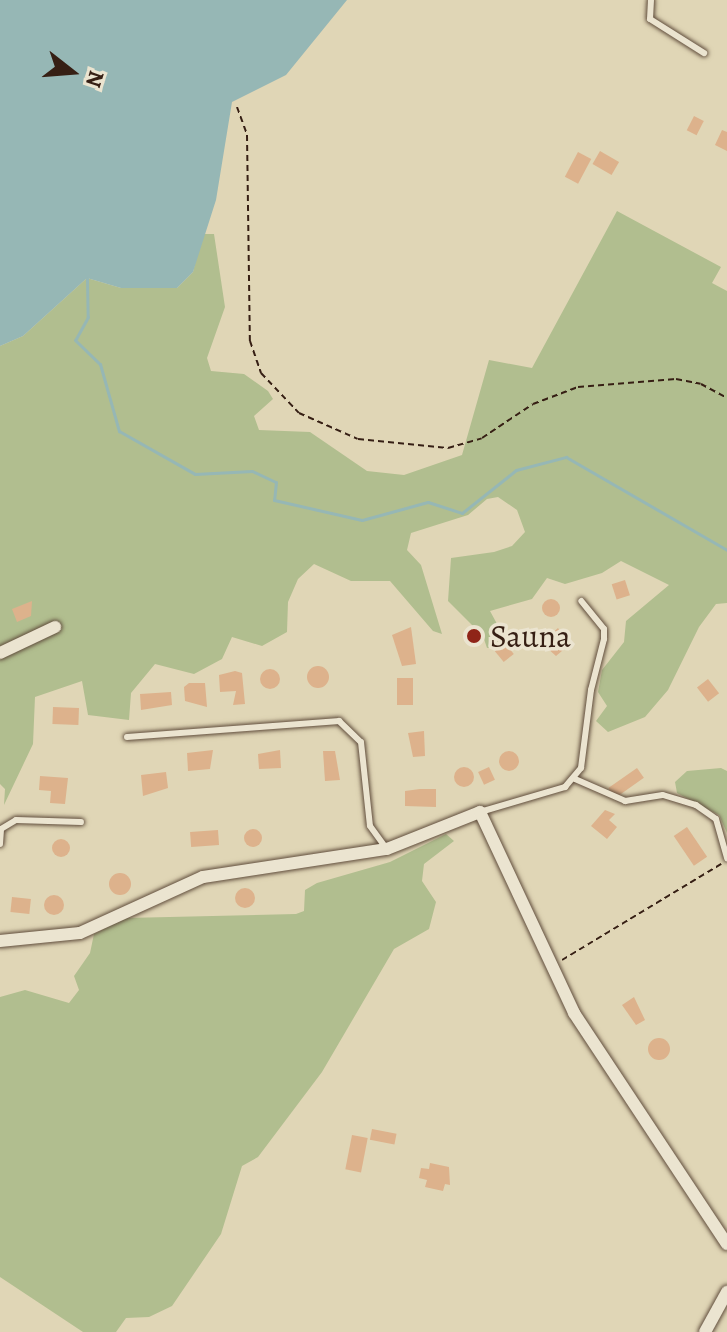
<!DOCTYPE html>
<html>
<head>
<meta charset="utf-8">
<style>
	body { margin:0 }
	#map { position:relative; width:727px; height:1332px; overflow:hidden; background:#e0d6b6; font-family:Alegreya,serif }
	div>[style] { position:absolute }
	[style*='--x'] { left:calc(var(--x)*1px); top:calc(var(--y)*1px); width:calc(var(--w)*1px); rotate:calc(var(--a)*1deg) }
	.green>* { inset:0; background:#b1be8f }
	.water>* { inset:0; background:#96b7b5 }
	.stream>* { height:3px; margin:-1.5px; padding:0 1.5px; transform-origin:1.5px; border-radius:1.5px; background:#96b7b5 }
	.building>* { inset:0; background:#ddb28c; transform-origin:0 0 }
	.round { border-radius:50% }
	.path>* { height:2px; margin-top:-1px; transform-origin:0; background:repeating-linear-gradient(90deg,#361f14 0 6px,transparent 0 10px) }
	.roads { filter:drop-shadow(0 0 2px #604d3c) drop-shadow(0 0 2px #604d3c) }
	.lane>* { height:6px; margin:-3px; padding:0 3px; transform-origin:3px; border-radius:3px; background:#ebe4d0 }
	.street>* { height:12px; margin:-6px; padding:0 6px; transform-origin:6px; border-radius:6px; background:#ebe4d0 }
	.dots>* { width:22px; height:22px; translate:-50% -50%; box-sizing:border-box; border:4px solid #ebe4d0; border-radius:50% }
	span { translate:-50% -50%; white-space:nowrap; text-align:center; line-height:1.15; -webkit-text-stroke:7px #ebe4d0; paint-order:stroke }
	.poi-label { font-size:32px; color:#361f14 }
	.left { translate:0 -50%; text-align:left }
	.north { position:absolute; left:32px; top:32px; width:80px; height:80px; -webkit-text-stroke:6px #ebe4d0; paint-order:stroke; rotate:107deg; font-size:22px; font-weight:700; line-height:32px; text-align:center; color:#361f14 }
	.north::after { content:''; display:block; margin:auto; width:28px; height:36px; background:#361f14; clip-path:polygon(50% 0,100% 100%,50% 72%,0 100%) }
</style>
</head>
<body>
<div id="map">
	<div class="green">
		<i style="clip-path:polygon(617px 211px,721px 267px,712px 283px,727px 291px,727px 603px,716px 604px,699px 627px,668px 690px,645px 717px,608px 732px,596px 721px,607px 706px,598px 692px,602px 670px,624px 642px,626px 621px,669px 585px,621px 561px,602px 573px,565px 584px,547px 578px,532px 599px,490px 611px,502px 633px,498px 646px,487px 648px,483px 636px,448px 601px,451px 558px,494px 552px,512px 546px,525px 532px,517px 510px,498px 497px,487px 499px,468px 515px,411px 533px,407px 550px,421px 565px,442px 634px,433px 631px,390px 581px,351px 581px,314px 564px,298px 579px,288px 602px,287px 632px,262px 646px,232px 637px,222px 659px,194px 674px,155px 664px,131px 693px,129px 720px,88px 715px,82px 681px,35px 697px,33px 744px,4px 805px,5px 789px,0 784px,0 346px,23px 336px,87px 278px,121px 288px,177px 288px,193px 272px,202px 234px,214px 234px,225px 307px,207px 358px,211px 371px,244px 374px,268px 391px,273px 399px,254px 416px,259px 430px,310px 432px,367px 471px,404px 475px,462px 455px,489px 360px,532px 368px)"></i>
		<i style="clip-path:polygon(721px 768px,727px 771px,727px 833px,719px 815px,677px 793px,675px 782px,687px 771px)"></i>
		<i style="clip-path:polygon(446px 834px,454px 841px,424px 864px,422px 881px,436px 902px,429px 929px,394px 949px,322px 1072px,258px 1157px,242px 1166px,221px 1234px,172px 1306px,149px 1317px,126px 1318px,116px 1332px,83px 1332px,0 1277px,0 997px,25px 990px,69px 1003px,79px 990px,74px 976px,90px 953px,94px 934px,126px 918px,296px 914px,304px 911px,305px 890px,317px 883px,390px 862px)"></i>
	</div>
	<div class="water">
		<i style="clip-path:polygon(0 0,347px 0,286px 75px,232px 102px,216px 200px,193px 272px,177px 288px,121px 288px,87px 278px,23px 336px,0 346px)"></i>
	</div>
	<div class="stream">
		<i style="--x:87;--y:278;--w:39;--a:89"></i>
		<i style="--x:88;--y:317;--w:26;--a:119"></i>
		<i style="--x:75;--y:340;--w:35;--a:44"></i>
		<i style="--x:100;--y:364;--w:70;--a:74.2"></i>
		<i style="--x:119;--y:431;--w:87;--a:29.5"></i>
		<i style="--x:195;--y:474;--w:57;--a:-3"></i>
		<i style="--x:252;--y:471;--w:26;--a:25"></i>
		<i style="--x:276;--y:482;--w:18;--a:96"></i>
		<i style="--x:274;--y:500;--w:90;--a:12.8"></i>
		<i style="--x:362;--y:520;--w:68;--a:-15.3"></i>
		<i style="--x:428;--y:502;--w:36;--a:18"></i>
		<i style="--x:462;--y:513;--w:69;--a:-38.5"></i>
		<i style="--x:516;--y:470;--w:52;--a:-14.6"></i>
		<i style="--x:566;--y:457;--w:186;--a:30"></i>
	</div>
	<div class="building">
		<i style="left:694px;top:116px;width:11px;height:16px;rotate:27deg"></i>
		<i style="clip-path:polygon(722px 130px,727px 132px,727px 151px,715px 145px)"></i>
		<i style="left:600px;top:151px;width:22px;height:15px;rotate:30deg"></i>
		<i style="left:578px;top:152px;width:15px;height:28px;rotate:28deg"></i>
		<i style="left:625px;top:580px;width:16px;height:14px;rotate:72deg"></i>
		<i class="round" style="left:542px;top:599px;width:18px;height:18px"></i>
		<i style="clip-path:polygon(32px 601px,31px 616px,17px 622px,12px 609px)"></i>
		<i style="clip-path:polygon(411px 627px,416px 664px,402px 666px,392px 635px)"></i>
		<i style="clip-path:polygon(558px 628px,569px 645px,556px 656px,546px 647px,551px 643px,547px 638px)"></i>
		<i style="left:505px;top:643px;width:14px;height:13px;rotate:51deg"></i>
		<i class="round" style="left:307px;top:666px;width:22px;height:22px"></i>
		<i class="round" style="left:260px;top:669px;width:20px;height:20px"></i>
		<i style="clip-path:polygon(235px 671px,242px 673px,245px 704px,233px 705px,236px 691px,220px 692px,219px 675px)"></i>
		<i style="left:413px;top:678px;width:27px;height:16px;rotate:90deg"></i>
		<i style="left:708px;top:679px;width:18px;height:14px;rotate:52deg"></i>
		<i style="clip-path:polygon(189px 683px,205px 683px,207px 707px,185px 701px,184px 687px)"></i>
		<i style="clip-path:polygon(171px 692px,172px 705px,141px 710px,140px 694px)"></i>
		<i style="left:53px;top:707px;width:26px;height:17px;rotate:2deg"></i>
		<i style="clip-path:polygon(424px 731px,425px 756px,413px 757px,408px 733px)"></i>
		<i style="clip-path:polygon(213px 750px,210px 769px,188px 771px,187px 753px)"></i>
		<i style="clip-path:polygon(280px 750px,281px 768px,259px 769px,258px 754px)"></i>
		<i style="clip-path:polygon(323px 751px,335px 751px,340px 780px,325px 781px)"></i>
		<i class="round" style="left:499px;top:751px;width:20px;height:20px"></i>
		<i style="left:489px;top:767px;width:14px;height:12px;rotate:65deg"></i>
		<i class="round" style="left:454px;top:767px;width:20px;height:20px"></i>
		<i style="left:637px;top:768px;width:12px;height:35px;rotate:55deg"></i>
		<i style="clip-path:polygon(166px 772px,168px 788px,143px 796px,141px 775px)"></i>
		<i style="clip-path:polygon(40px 776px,68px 778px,65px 804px,50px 803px,51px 791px,39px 790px)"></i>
		<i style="clip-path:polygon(420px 789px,436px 789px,436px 807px,405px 806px,405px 791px)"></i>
		<i style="clip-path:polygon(605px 810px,615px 814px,609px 820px,617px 827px,607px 839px,591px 826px)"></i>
		<i style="left:687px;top:827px;width:36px;height:16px;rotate:56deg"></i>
		<i class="round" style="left:244px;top:829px;width:18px;height:18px"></i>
		<i style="left:218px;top:830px;width:15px;height:28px;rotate:86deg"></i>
		<i class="round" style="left:52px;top:839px;width:18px;height:18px"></i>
		<i class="round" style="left:109px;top:873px;width:22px;height:22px"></i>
		<i class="round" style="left:235px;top:888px;width:20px;height:20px"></i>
		<i class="round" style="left:44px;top:895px;width:20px;height:20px"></i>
		<i style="left:12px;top:897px;width:19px;height:15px;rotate:6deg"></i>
		<i style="clip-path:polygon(634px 997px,645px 1020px,636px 1025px,622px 1005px)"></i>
		<i class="round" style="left:648px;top:1038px;width:22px;height:22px"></i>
		<i style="left:372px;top:1129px;width:25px;height:11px;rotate:11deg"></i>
		<i style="left:352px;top:1135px;width:16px;height:35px;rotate:11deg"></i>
		<i style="clip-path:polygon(430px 1163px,449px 1167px,450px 1185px,445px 1184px,443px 1191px,425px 1187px,427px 1180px,419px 1178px,421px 1168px,429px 1169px)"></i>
	</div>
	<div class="path">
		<i style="--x:237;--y:107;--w:30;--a:70"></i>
		<i style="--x:247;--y:135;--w:206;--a:89.2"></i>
		<i style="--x:250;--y:341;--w:34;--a:71"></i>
		<i style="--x:261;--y:373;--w:55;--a:46.5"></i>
		<i style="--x:299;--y:413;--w:64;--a:23.8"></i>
		<i style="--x:358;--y:439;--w:90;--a:5.7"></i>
		<i style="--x:448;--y:448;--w:35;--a:-16"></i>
		<i style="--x:482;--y:438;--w:61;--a:-33.7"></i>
		<i style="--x:533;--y:404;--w:48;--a:-20.7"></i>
		<i style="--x:578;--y:387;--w:98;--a:-4.7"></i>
		<i style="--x:676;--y:379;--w:25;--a:11"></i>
		<i style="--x:701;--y:384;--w:30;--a:28"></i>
		<i style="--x:562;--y:960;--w:186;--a:-31.1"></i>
	</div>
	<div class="roads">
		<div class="lane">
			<i style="--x:651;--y:0;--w:19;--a:93"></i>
			<i style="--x:650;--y:19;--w:64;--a:32.2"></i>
			<i style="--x:127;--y:737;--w:213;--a:-4.3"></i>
			<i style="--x:339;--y:721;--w:30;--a:44"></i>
			<i style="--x:361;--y:742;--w:84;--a:83.9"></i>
			<i style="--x:370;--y:826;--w:29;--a:54"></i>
			<i style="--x:575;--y:779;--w:55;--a:23.7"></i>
			<i style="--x:625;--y:801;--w:38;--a:-9"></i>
			<i style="--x:663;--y:795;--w:34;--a:17"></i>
			<i style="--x:696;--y:805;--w:24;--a:35"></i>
			<i style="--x:716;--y:819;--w:41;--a:74.2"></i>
			<i style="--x:480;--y:812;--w:89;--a:-16.4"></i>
			<i style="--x:565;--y:787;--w:25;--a:-50"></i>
			<i style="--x:581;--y:768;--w:79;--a:-82.7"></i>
			<i style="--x:591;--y:690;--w:53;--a:-75.7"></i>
			<i style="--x:604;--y:639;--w:10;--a:-90"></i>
			<i style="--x:604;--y:629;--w:36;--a:-129"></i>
			<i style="--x:0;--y:844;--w:15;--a:-86"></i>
			<i style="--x:1;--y:829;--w:17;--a:-31"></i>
			<i style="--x:16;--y:820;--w:65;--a:1.8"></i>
		</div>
		<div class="street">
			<i style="--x:0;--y:653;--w:61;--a:-25.3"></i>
			<i style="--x:0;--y:941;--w:80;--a:-5.7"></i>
			<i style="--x:80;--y:933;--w:135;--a:-24.5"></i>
			<i style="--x:203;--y:877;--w:186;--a:-8.7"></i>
			<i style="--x:387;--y:849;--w:100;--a:-21.7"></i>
			<i style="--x:480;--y:812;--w:222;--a:64.9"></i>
			<i style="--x:574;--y:1013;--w:277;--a:56.5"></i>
			<i style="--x:705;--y:1332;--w:46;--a:-61.2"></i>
		</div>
	</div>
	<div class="dots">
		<i style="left:474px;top:636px;background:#8f2418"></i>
	</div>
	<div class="poi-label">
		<span class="left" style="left:490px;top:636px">Sauna</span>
	</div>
	<div class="north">N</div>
</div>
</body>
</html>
